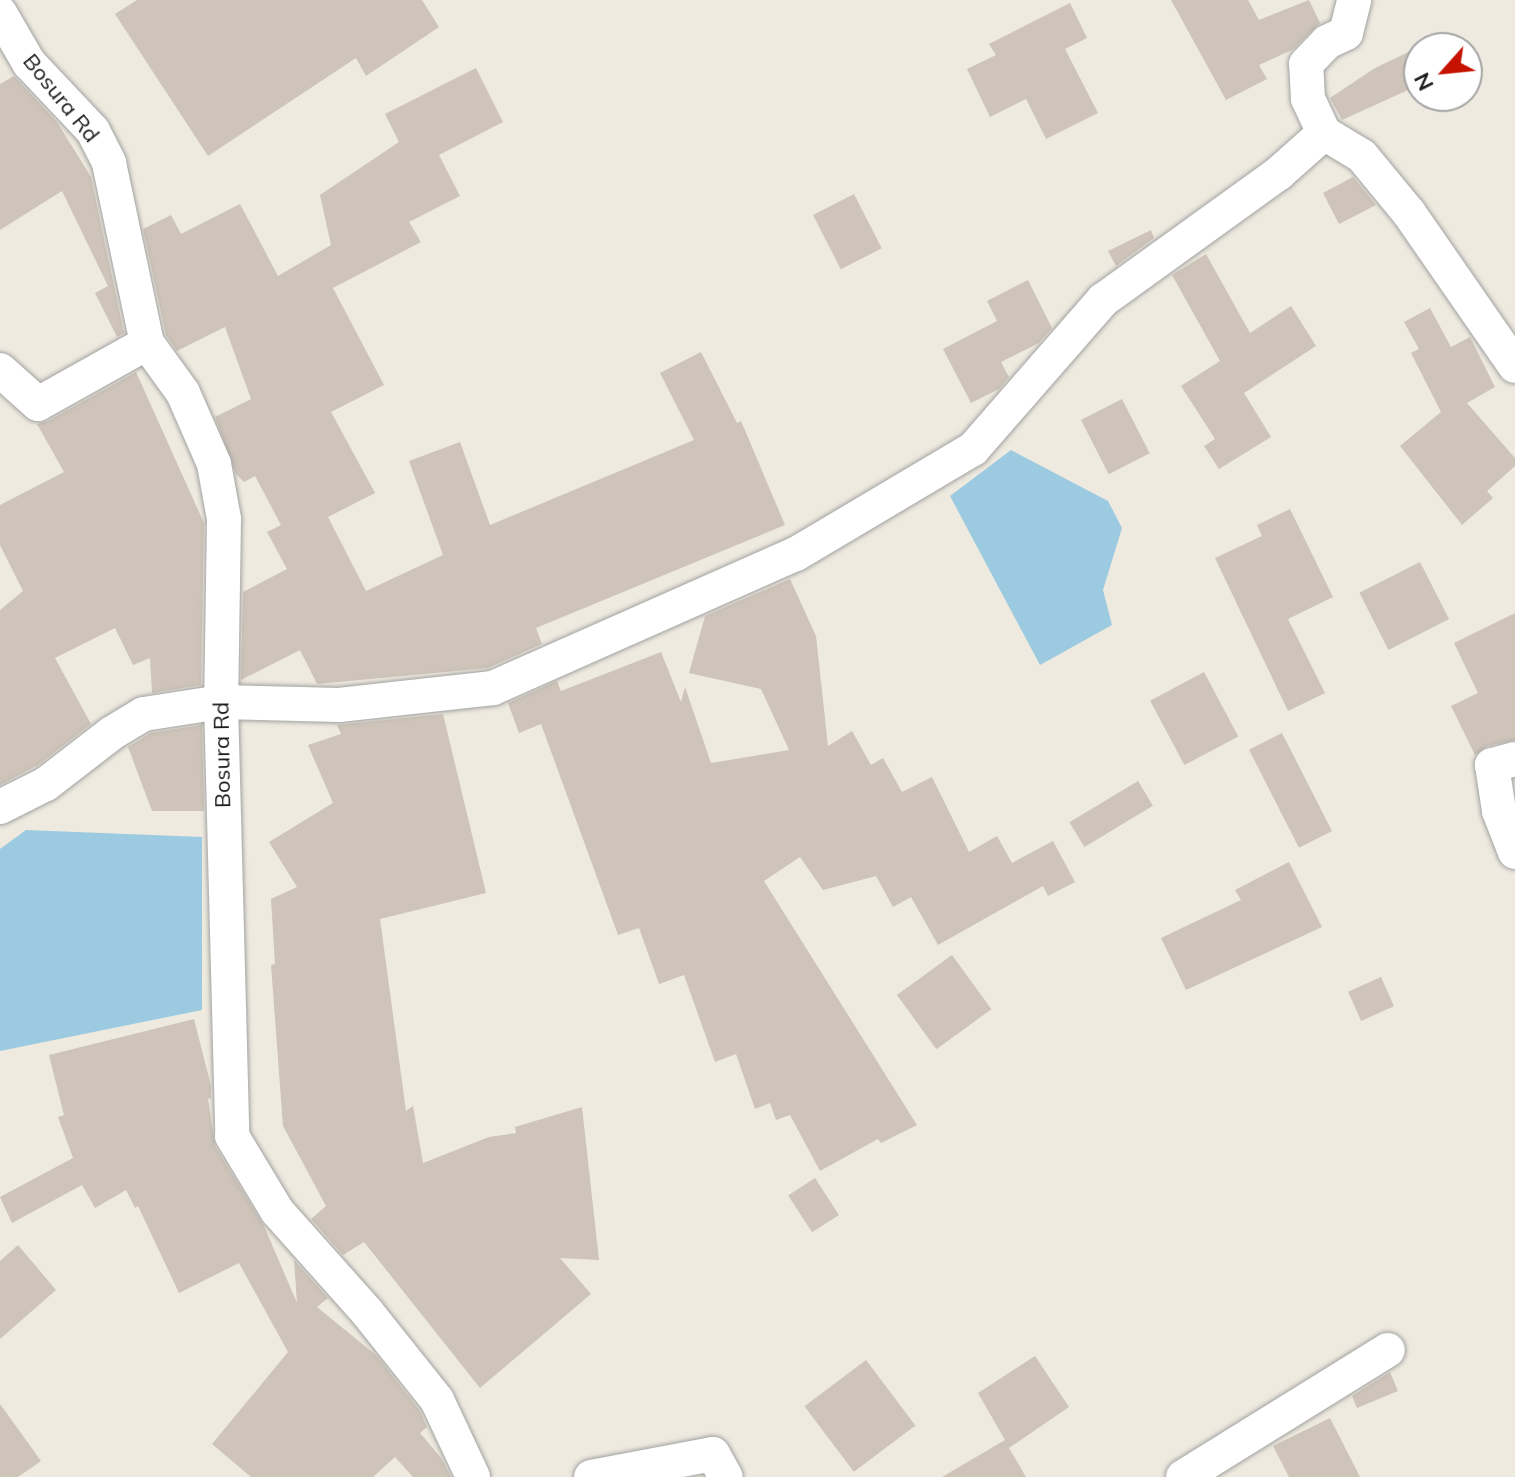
<!DOCTYPE html>
<html>
<head>
<meta charset="utf-8">
<style>
	body { margin:0 }
	#map { position:relative; width:1515px; height:1477px; overflow:hidden; background:#eeeadf; font-family:Mulish,sans-serif }
	div>[style] { position:absolute }
	[style*='--x'] { left:calc(var(--x)*1px); top:calc(var(--y)*1px); width:calc(var(--w)*1px); rotate:calc(var(--a)*1deg) }
	.water>* { inset:0; background:#9ccae0 }
	.building>* { inset:0; background:#cec4b9; transform-origin:0 0 }
	.roads { filter:drop-shadow(0 0 2px #a2a2a2) drop-shadow(0 0 2px #a2a2a2) }
	.minor>* { height:34px; margin:-17px; padding:0 17px; transform-origin:17px; border-radius:17px; background:#fff }
	span { translate:-50% -50%; white-space:nowrap; text-align:center; line-height:1.15; -webkit-text-stroke:7px #fff; paint-order:stroke }
	.street-label { font-size:22px; color:#1b1b1b }
	.north { position:absolute; left:1403px; top:32px; width:80px; height:80px; box-sizing:border-box; background:#fff; border:2px solid #a4a4a4; border-radius:50%; rotate:243deg; font-size:22px; font-weight:700; line-height:32px; text-align:center; color:#1b1b1b }
	.north::after { content:''; display:block; margin:auto; width:28px; height:36px; background:#c61200; clip-path:polygon(50% 0,100% 100%,50% 72%,0 100%) }
</style>
</head>
<body>
<div id="map">
	<div class="water">
		<i style="clip-path:polygon(1011px 450px,1108px 501px,1122px 528px,1103px 590px,1112px 625px,1040px 665px,950px 496px)"></i>
		<i style="clip-path:polygon(26px 830px,202px 837px,202px 1010px,0 1051px,0 849px)"></i>
	</div>
	<div class="building">
		<i style="clip-path:polygon(137px 0,422px 0,439px 27px,366px 76px,356px 58px,208px 156px,115px 14px)"></i>
		<i style="clip-path:polygon(1171px 0,1248px 0,1259px 20px,1309px 0,1320px 23px,1292px 50px,1259px 65px,1267px 79px,1226px 100px)"></i>
		<i style="clip-path:polygon(1070px 3px,1087px 38px,1065px 49px,1098px 113px,1046px 139px,1026px 99px,990px 117px,967px 69px,996px 55px,989px 44px)"></i>
		<i style="clip-path:polygon(1419px 47px,1419px 85px,1342px 120px,1330px 98px,1375px 68px)"></i>
		<i style="clip-path:polygon(476px 68px,503px 122px,439px 155px,460px 196px,409px 222px,421px 242px,333px 288px,384px 385px,331px 412px,375px 493px,328px 517px,366px 591px,443px 555px,409px 461px,460px 442px,490px 525px,694px 440px,660px 373px,701px 352px,737px 423px,741px 421px,785px 525px,536px 628px,542px 644px,488px 668px,317px 684px,300px 650px,241px 680px,243px 592px,287px 569px,267px 532px,281px 525px,255px 476px,244px 482px,236px 474px,215px 417px,251px 399px,225px 327px,177px 351px,166px 335px,143px 229px,171px 215px,181px 234px,240px 204px,278px 276px,331px 245px,320px 195px,399px 142px,385px 114px)"></i>
		<i style="clip-path:polygon(14px 76px,57px 122px,91px 177px,124px 333px,117px 337px,95px 293px,108px 286px,62px 191px,0 230px,0 84px)"></i>
		<i style="clip-path:polygon(1353px 177px,1376px 205px,1339px 224px,1323px 193px)"></i>
		<i style="left:854px;top:194px;width:61px;height:46px;rotate:63deg"></i>
		<i style="clip-path:polygon(1151px 230px,1154px 238px,1116px 266px,1108px 251px)"></i>
		<i style="clip-path:polygon(1206px 254px,1250px 333px,1291px 306px,1316px 346px,1244px 393px,1271px 437px,1219px 469px,1204px 446px,1215px 439px,1181px 386px,1220px 361px,1172px 275px)"></i>
		<i style="clip-path:polygon(1028px 280px,1052px 328px,1039px 343px,1001px 362px,1009px 377px,999px 389px,971px 403px,943px 349px,997px 321px,987px 301px)"></i>
		<i style="clip-path:polygon(1430px 308px,1451px 347px,1470px 337px,1495px 387px,1467px 403px,1515px 458px,1515px 466px,1487px 491px,1493px 498px,1462px 525px,1400px 446px,1441px 412px,1411px 353px,1419px 349px,1404px 322px)"></i>
		<i style="clip-path:polygon(136px 372px,204px 523px,201px 685px,152px 693px,150px 658px,133px 665px,115px 628px,55px 658px,91px 724px,38px 765px,0 785px,0 610px,23px 591px,0 545px,0 505px,64px 472px,37px 424px,48px 421px)"></i>
		<i style="left:1122px;top:399px;width:61px;height:46px;rotate:63deg"></i>
		<i style="clip-path:polygon(1290px 509px,1333px 597px,1288px 619px,1325px 693px,1288px 711px,1215px 558px,1262px 536px,1257px 525px)"></i>
		<i style="left:1420px;top:562px;width:64px;height:68px;rotate:63deg"></i>
		<i style="clip-path:polygon(790px 579px,816px 636px,828px 746px,852px 731px,871px 765px,883px 758px,902px 792px,932px 777px,969px 852px,997px 836px,1012px 863px,1053px 841px,1075px 882px,1048px 896px,1043px 886px,938px 945px,911px 897px,893px 907px,876px 876px,823px 890px,800px 857px,764px 881px,917px 1125px,881px 1143px,878px 1139px,820px 1171px,790px 1115px,776px 1120px,770px 1103px,755px 1109px,736px 1054px,715px 1062px,684px 975px,659px 984px,639px 928px,618px 935px,541px 724px,519px 733px,508px 703px,557px 681px,561px 691px,661px 652px,681px 702px,685px 687px,711px 763px,789px 750px,761px 689px,689px 673px,705px 616px)"></i>
		<i style="clip-path:polygon(1515px 613px,1515px 740px,1487px 746px,1475px 755px,1451px 706px,1478px 693px,1454px 643px)"></i>
		<i style="left:1204px;top:672px;width:73px;height:61px;rotate:62deg"></i>
		<i style="clip-path:polygon(443px 714px,486px 893px,380px 919px,406px 1111px,413px 1106px,423px 1163px,489px 1137px,516px 1133px,515px 1127px,582px 1107px,599px 1260px,560px 1258px,591px 1294px,480px 1388px,364px 1242px,343px 1255px,311px 1219px,326px 1206px,283px 1126px,271px 965px,275px 964px,271px 899px,297px 887px,269px 842px,333px 803px,308px 745px,341px 734px,337px 725px)"></i>
		<i style="clip-path:polygon(202px 725px,204px 811px,152px 811px,128px 747px,151px 733px)"></i>
		<i style="left:1282px;top:733px;width:110px;height:37px;rotate:63deg"></i>
		<i style="left:1138px;top:781px;width:29px;height:80px;rotate:59deg"></i>
		<i style="clip-path:polygon(1289px 862px,1322px 927px,1186px 990px,1161px 938px,1241px 900px,1235px 890px)"></i>
		<i style="left:952px;top:955px;width:67px;height:68px;rotate:54deg"></i>
		<i style="left:1381px;top:977px;width:32px;height:36px;rotate:66deg"></i>
		<i style="clip-path:polygon(194px 1019px,211px 1086px,211px 1098px,208px 1099px,215px 1146px,264px 1226px,297px 1303px,294px 1260px,328px 1298px,317px 1307px,377px 1356px,420px 1411px,427px 1427px,420px 1433px,442px 1459px,451px 1477px,413px 1477px,395px 1457px,373px 1477px,251px 1477px,212px 1444px,288px 1352px,239px 1263px,179px 1293px,138px 1206px,135px 1208px,126px 1190px,95px 1208px,82px 1185px,12px 1223px,0 1197px,73px 1158px,58px 1117px,64px 1115px,49px 1055px)"></i>
		<i style="left:815px;top:1178px;width:44px;height:32px;rotate:57deg"></i>
		<i style="clip-path:polygon(18px 1245px,56px 1290px,0 1339px,0 1261px)"></i>
		<i style="clip-path:polygon(1035px 1356px,1069px 1407px,1009px 1448px,1026px 1477px,942px 1477px,1005px 1440px,978px 1393px)"></i>
		<i style="left:866px;top:1360px;width:82px;height:77px;rotate:53deg"></i>
		<i style="clip-path:polygon(1390px 1372px,1398px 1391px,1357px 1408px,1352px 1396px)"></i>
		<i style="clip-path:polygon(0 1404px,41px 1461px,18px 1477px,0 1477px)"></i>
		<i style="clip-path:polygon(1330px 1418px,1360px 1477px,1289px 1477px,1273px 1446px)"></i>
	</div>
	<div class="roads">
		<div class="minor">
			<i style="--x:0;--y:13;--w:58;--a:59.9"></i>
			<i style="--x:29;--y:63;--w:93;--a:46.7"></i>
			<i style="--x:93;--y:131;--w:36;--a:63"></i>
			<i style="--x:109;--y:163;--w:184;--a:78.1"></i>
			<i style="--x:147;--y:343;--w:62;--a:54.2"></i>
			<i style="--x:183;--y:393;--w:77;--a:66.4"></i>
			<i style="--x:214;--y:464;--w:56;--a:79.7"></i>
			<i style="--x:224;--y:519;--w:183;--a:90.9"></i>
			<i style="--x:221;--y:702;--w:434;--a:88.5"></i>
			<i style="--x:232;--y:1136;--w:87;--a:59"></i>
			<i style="--x:277;--y:1211;--w:135;--a:48.3"></i>
			<i style="--x:367;--y:1312;--w:112;--a:51.5"></i>
			<i style="--x:437;--y:1400;--w:85;--a:64.9"></i>
			<i style="--x:1324;--y:133;--w:44;--a:31.2"></i>
			<i style="--x:1362;--y:156;--w:74;--a:50.5"></i>
			<i style="--x:1409;--y:213;--w:186;--a:55.3"></i>
			<i style="--x:0;--y:370;--w:51;--a:41.8"></i>
			<i style="--x:38;--y:404;--w:125;--a:-29.2"></i>
			<i style="--x:1515;--y:759;--w:24;--a:165"></i>
			<i style="--x:1492;--y:765;--w:47;--a:81.3"></i>
			<i style="--x:1499;--y:811;--w:44;--a:68.7"></i>
			<i style="--x:0;--y:807;--w:51;--a:-26.6"></i>
			<i style="--x:46;--y:784;--w:83;--a:-37.7"></i>
			<i style="--x:112;--y:733;--w:37;--a:-31"></i>
			<i style="--x:144;--y:714;--w:78;--a:-8.9"></i>
			<i style="--x:221;--y:702;--w:118;--a:1.5"></i>
			<i style="--x:339;--y:705;--w:155;--a:-6.3"></i>
			<i style="--x:493;--y:688;--w:331;--a:-23.9"></i>
			<i style="--x:796;--y:554;--w:206;--a:-30.7"></i>
			<i style="--x:973;--y:449;--w:198;--a:-48.9"></i>
			<i style="--x:1103;--y:300;--w:216;--a:-35.8"></i>
			<i style="--x:1278;--y:174;--w:62;--a:-41.7"></i>
			<i style="--x:1324;--y:133;--w:38;--a:-115"></i>
			<i style="--x:1308;--y:99;--w:35;--a:-93"></i>
			<i style="--x:1306;--y:64;--w:30;--a:-46"></i>
			<i style="--x:1327;--y:42;--w:21;--a:-25"></i>
			<i style="--x:1346;--y:33;--w:34;--a:-76"></i>
			<i style="--x:591;--y:1477;--w:124;--a:-10.7"></i>
			<i style="--x:713;--y:1454;--w:26;--a:61"></i>
			<i style="--x:1183;--y:1477;--w:241;--a:-31.8"></i>
		</div>
	</div>
	<div class="street-label">
		<span style="left:61px;top:98px;rotate:51deg">Bosura Rd</span>
		<span style="left:222px;top:755px;rotate:-91deg">Bosura Rd</span>
	</div>
	<div class="north">N</div>
</div>
</body>
</html>
